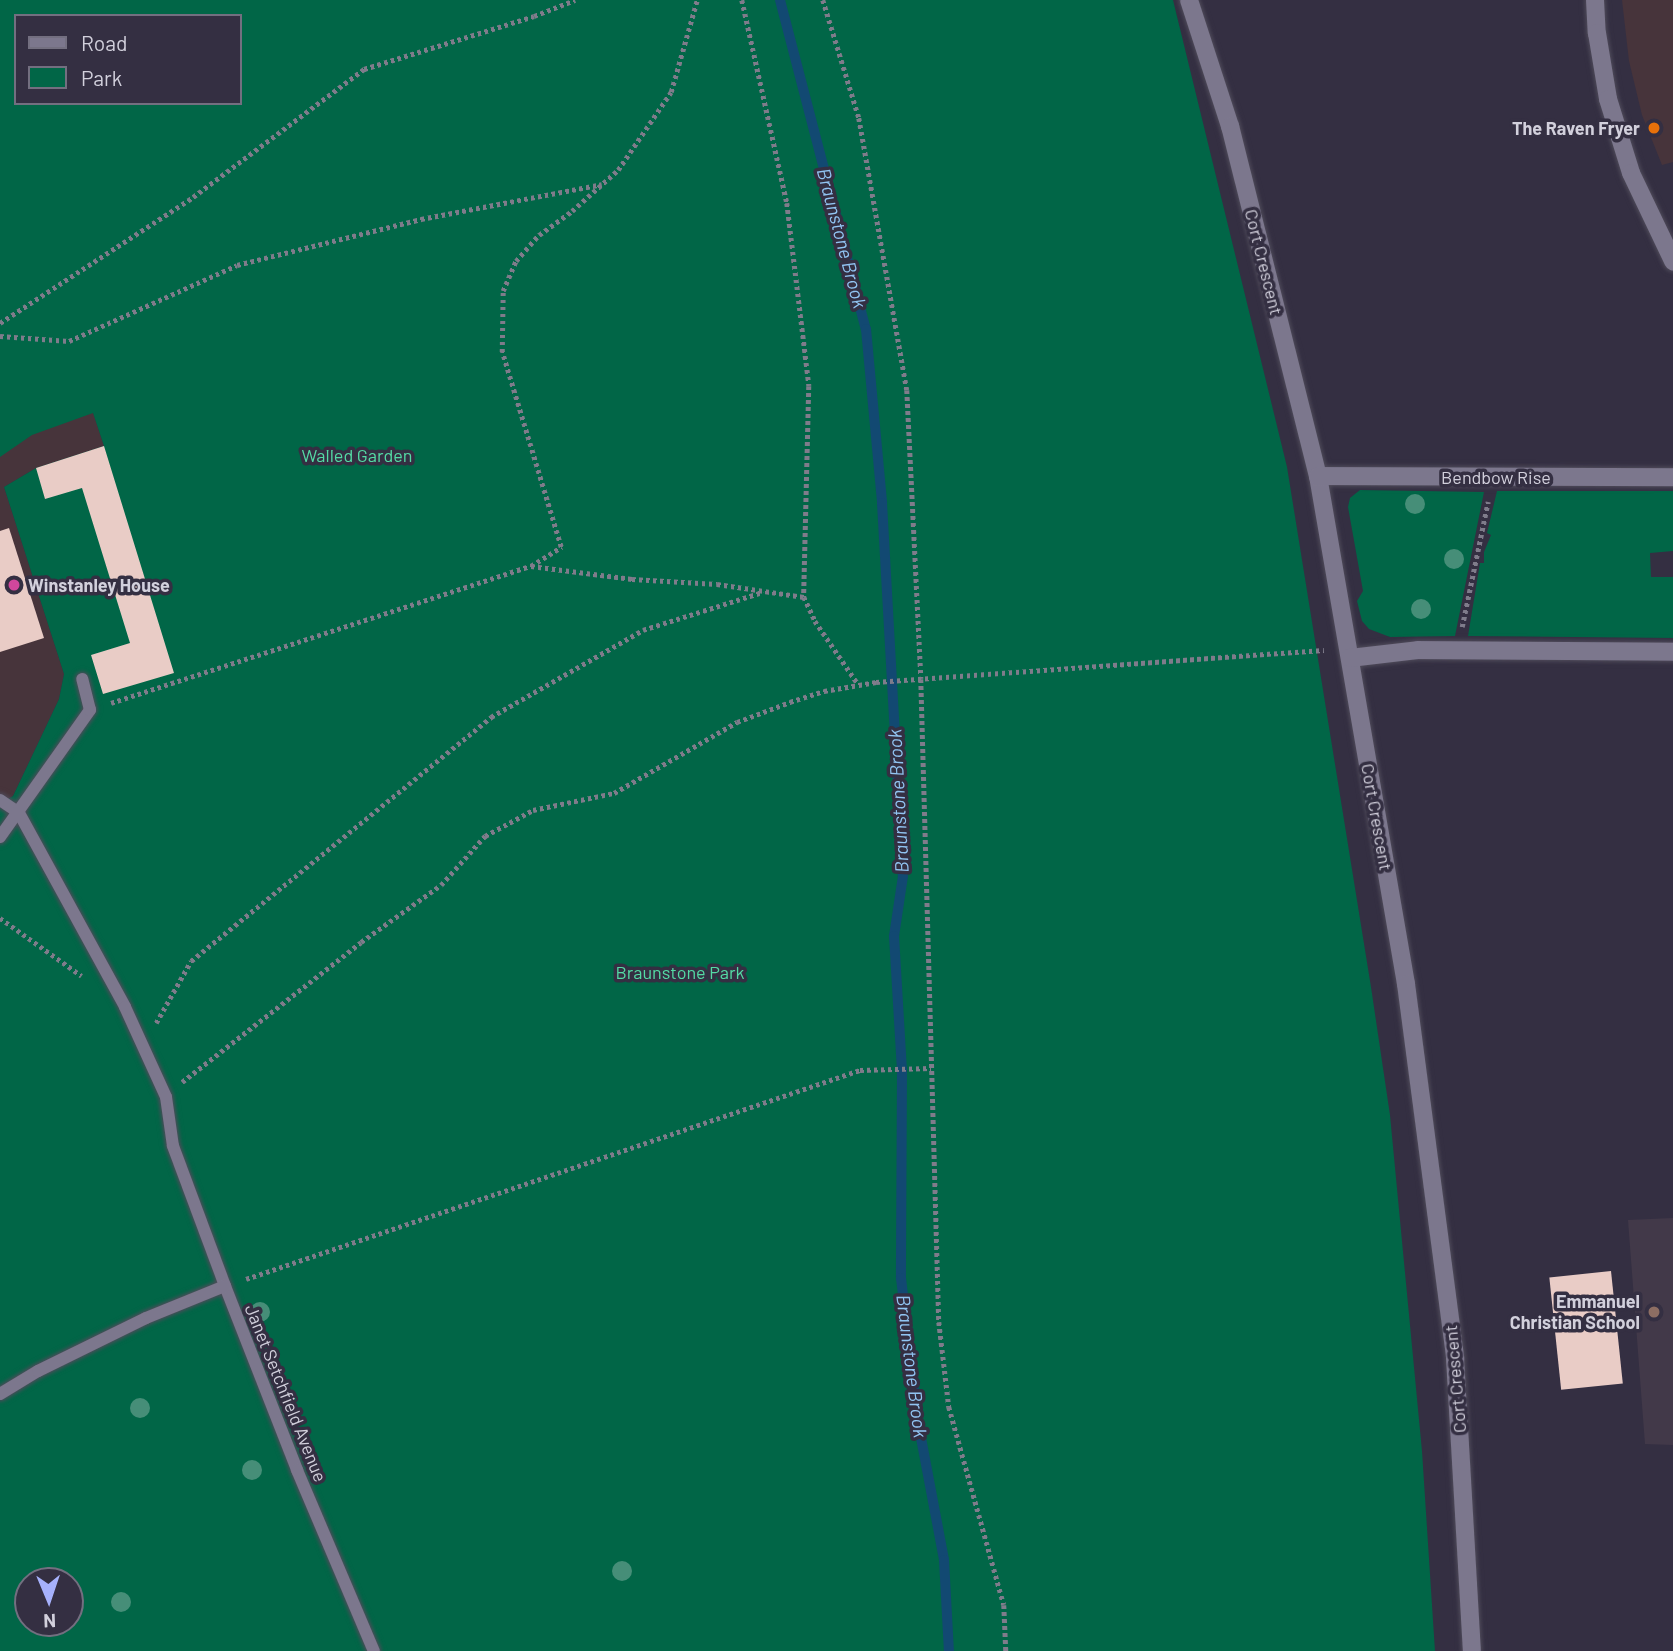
<!DOCTYPE html>
<html>
<head>
<meta charset="utf-8">
<style>
	body { margin:0 }
	#map { position:relative; width:1673px; height:1651px; overflow:hidden; background:#342f42; font-family:Barlow,sans-serif }
	div>[style] { position:absolute }
	[style*='--x'] { left:calc(var(--x)*1px); top:calc(var(--y)*1px); width:calc(var(--w)*1px); rotate:calc(var(--a)*1deg) }
	.commercial>* { inset:0; background:#47343b }
	.education>* { inset:0; background:#423949 }
	.green>* { inset:0; background:#016647 }
	.stream>* { height:10px; margin:-5px; padding:0 5px; transform-origin:5px; border-radius:5px; background:#124972 }
	.building>* { inset:0; background:#e9ccc6; transform-origin:0 0 }
	.path>* { height:4.5px; margin-top:-2.25px; transform-origin:0; background:repeating-linear-gradient(90deg,#7f7c8b 0 3.5px,transparent 0 7px) }
	.roads { filter:drop-shadow(0 0 2px #4f4b5a) drop-shadow(0 0 2px #4f4b5a) }
	.lane>* { height:12px; margin:-6px; padding:0 6px; transform-origin:6px; border-radius:6px; background:#7c778d }
	.street>* { height:18px; margin:-9px; padding:0 9px; transform-origin:9px; border-radius:9px; background:#7c778d }
	.trees>* { width:20px; height:20px; margin:-10px; border-radius:50%; background:#468e78 }
	.dots>* { width:19px; height:19px; translate:-50% -50%; box-sizing:border-box; border:4px solid #342f42; border-radius:50% }
	span { translate:-50% -50%; white-space:nowrap; text-align:center; line-height:1.15; -webkit-text-stroke:7px #342f42; paint-order:stroke }
	.poi-label { font-size:18px; color:#d2d0dc; font-weight:700 }
	.right { translate:-100% -50%; text-align:right }
	.left { translate:0 -50%; text-align:left }
	.street-label { font-size:18px; color:#d2d0dc }
	.park-label { font-size:18px; color:#54dba5 }
	.water-label { font-size:19px; color:#91c4f2; font-style:italic }
	.legend { position:absolute; left:14px; top:14px; width:228px; height:91px; box-sizing:border-box; background:#342f42; border:2px solid #736f80; margin:0; padding:9px 12px; list-style:none; font-size:21px; color:#d2d0dc }
	.legend li { display:flex; align-items:center; gap:14px; height:35px }
	.legend b { width:35px; border:2px solid #736f80 }
	.north { position:absolute; left:14px; top:1567px; width:70px; height:70px; box-sizing:border-box; background:#342f42; border:2px solid #736f80; border-radius:50%; rotate:178deg; font-size:19px; font-weight:700; line-height:28px; text-align:center; color:#d2d0dc }
	.north::after { content:''; display:block; margin:auto; width:24px; height:32px; background:#a6b1fc; clip-path:polygon(50% 0,100% 100%,50% 72%,0 100%) }
</style>
</head>
<body>
<div id="map">
	<div class="commercial">
		<i style="clip-path:polygon(1622px 0,1673px 0,1673px 162px,1662px 165px,1642px 115px,1629px 61px)"></i>
		<i style="clip-path:polygon(87px 394px,104px 446px,36px 468px,4px 487px,64px 674px,59px 699px,13px 796px,0 804px,0 415px)"></i>
	</div>
	<div class="education">
		<i style="clip-path:polygon(1673px 1218px,1673px 1445px,1645px 1444px,1628px 1220px)"></i>
	</div>
	<div class="green">
		<i style="clip-path:polygon(evenodd,0 0,1173px 0,1287px 467px,1371px 987px,1390px 1115px,1422px 1451px,1435px 1651px,0 1651px,0 804px,13px 796px,59px 699px,64px 674px,4px 487px,36px 468px,104px 446px,93px 413px,32px 435px,0 457px,0 0,16px 16px,240px 16px,240px 103px,16px 103px,16px 16px,0 0,28px 1581px,70px 1581px,70px 1623px,28px 1623px,28px 1581px)"></i>
		<i style="clip-path:polygon(1360px 490px,1484px 492px,1455px 636px,1390px 637px,1369px 629px,1362px 621px,1357px 601px,1363px 591px,1348px 507px,1350px 498px)"></i>
		<i style="clip-path:polygon(1497px 491px,1673px 491px,1673px 551px,1650px 553px,1651px 577px,1673px 577px,1673px 638px,1468px 636px,1480px 563px,1484px 563px,1484px 552px,1491px 535px,1487px 533px)"></i>
	</div>
	<div class="stream">
		<i style="--x:780;--y:0;--w:340;--a:75.4"></i>
		<i style="--x:866;--y:329;--w:175;--a:84.7"></i>
		<i style="--x:882;--y:503;--w:374;--a:86.8"></i>
		<i style="--x:903;--y:876;--w:61;--a:98.5"></i>
		<i style="--x:894;--y:936;--w:133;--a:86.6"></i>
		<i style="--x:902;--y:1069;--w:209;--a:90.3"></i>
		<i style="--x:901;--y:1278;--w:145;--a:83.3"></i>
		<i style="--x:918;--y:1422;--w:140;--a:79.3"></i>
		<i style="--x:944;--y:1560;--w:91;--a:86.9"></i>
	</div>
	<div class="building">
		<i style="clip-path:polygon(104px 446px,174px 673px,103px 694px,91px 655px,130px 643px,82px 488px,45px 499px,36px 468px)"></i>
		<i style="clip-path:polygon(9px 528px,44px 638px,0 652px,0 531px)"></i>
		<i style="left:1611px;top:1271px;width:113px;height:62px;rotate:84deg"></i>
	</div>
	<div class="path">
		<i style="--x:742;--y:0;--w:208;--a:77.5"></i>
		<i style="--x:787;--y:203;--w:184;--a:83.1"></i>
		<i style="--x:809;--y:386;--w:211;--a:91.4"></i>
		<i style="--x:804;--y:597;--w:26;--a:65"></i>
		<i style="--x:815;--y:621;--w:76;--a:55.7"></i>
		<i style="--x:823;--y:0;--w:123;--a:73"></i>
		<i style="--x:859;--y:118;--w:276;--a:80"></i>
		<i style="--x:907;--y:390;--w:289;--a:87.2"></i>
		<i style="--x:921;--y:679;--w:643;--a:88.4"></i>
		<i style="--x:939;--y:1322;--w:86;--a:83.3"></i>
		<i style="--x:949;--y:1407;--w:205;--a:74.5"></i>
		<i style="--x:1004;--y:1605;--w:46;--a:87.5"></i>
		<i style="--x:0;--y:323;--w:230;--a:-33.1"></i>
		<i style="--x:193;--y:197;--w:214;--a:-36.8"></i>
		<i style="--x:364;--y:69;--w:178;--a:-17.3"></i>
		<i style="--x:534;--y:16;--w:44;--a:-21.3"></i>
		<i style="--x:0;--y:336;--w:69;--a:4.1"></i>
		<i style="--x:69;--y:341;--w:184;--a:-24.3"></i>
		<i style="--x:237;--y:265;--w:190;--a:-14"></i>
		<i style="--x:421;--y:219;--w:184;--a:-10.9"></i>
		<i style="--x:531;--y:566;--w:36;--a:-32"></i>
		<i style="--x:561;--y:547;--w:204;--a:-106.8"></i>
		<i style="--x:502;--y:352;--w:61;--a:-89.1"></i>
		<i style="--x:503;--y:291;--w:33;--a:-67"></i>
		<i style="--x:516;--y:261;--w:35;--a:-49"></i>
		<i style="--x:539;--y:235;--w:41;--a:-36"></i>
		<i style="--x:572;--y:211;--w:62;--a:-41.7"></i>
		<i style="--x:618;--y:170;--w:94;--a:-55.8"></i>
		<i style="--x:671;--y:92;--w:96;--a:-74.2"></i>
		<i style="--x:1462;--y:627;--w:128;--a:-78.3"></i>
		<i style="--x:111;--y:703;--w:442;--a:-18.1"></i>
		<i style="--x:531;--y:566;--w:102;--a:7.3"></i>
		<i style="--x:632;--y:579;--w:85;--a:3.4"></i>
		<i style="--x:717;--y:584;--w:88;--a:8.5"></i>
		<i style="--x:0;--y:918;--w:100;--a:35.3"></i>
		<i style="--x:156;--y:1023;--w:71;--a:-60.6"></i>
		<i style="--x:191;--y:961;--w:387;--a:-39.1"></i>
		<i style="--x:491;--y:717;--w:175;--a:-29.8"></i>
		<i style="--x:643;--y:630;--w:126;--a:-17.6"></i>
		<i style="--x:182;--y:1082;--w:227;--a:-38"></i>
		<i style="--x:361;--y:942;--w:98;--a:-35.5"></i>
		<i style="--x:441;--y:885;--w:66;--a:-48.1"></i>
		<i style="--x:485;--y:836;--w:55;--a:-28.4"></i>
		<i style="--x:533;--y:810;--w:83;--a:-11.9"></i>
		<i style="--x:614;--y:793;--w:142;--a:-30"></i>
		<i style="--x:737;--y:722;--w:57;--a:-20.7"></i>
		<i style="--x:790;--y:702;--w:36;--a:-18"></i>
		<i style="--x:824;--y:691;--w:53;--a:-9.8"></i>
		<i style="--x:876;--y:682;--w:449;--a:-4.1"></i>
		<i style="--x:246;--y:1279;--w:649;--a:-18.8"></i>
		<i style="--x:860;--y:1070;--w:71;--a:-1.6"></i>
	</div>
	<div class="roads">
		<div class="lane">
			<i style="--x:0;--y:800;--w:23;--a:34"></i>
			<i style="--x:19;--y:813;--w:221;--a:61.3"></i>
			<i style="--x:125;--y:1007;--w:99;--a:65.5"></i>
			<i style="--x:166;--y:1097;--w:49;--a:81.9"></i>
			<i style="--x:173;--y:1146;--w:149;--a:69.6"></i>
			<i style="--x:225;--y:1286;--w:198;--a:68.6"></i>
			<i style="--x:297;--y:1470;--w:197;--a:67"></i>
			<i style="--x:0;--y:837;--w:156;--a:-54.7"></i>
			<i style="--x:90;--y:710;--w:32;--a:-104"></i>
			<i style="--x:0;--y:1394;--w:44;--a:-31.2"></i>
			<i style="--x:38;--y:1371;--w:120;--a:-26.1"></i>
			<i style="--x:146;--y:1318;--w:85;--a:-22.1"></i>
		</div>
		<div class="street">
			<i style="--x:1189;--y:0;--w:133;--a:72"></i>
			<i style="--x:1230;--y:126;--w:361;--a:75.9"></i>
			<i style="--x:1318;--y:476;--w:516;--a:80.17"></i>
			<i style="--x:1406;--y:984;--w:377;--a:82.5"></i>
			<i style="--x:1455;--y:1358;--w:293;--a:86.7"></i>
			<i style="--x:1595;--y:0;--w:33;--a:87"></i>
			<i style="--x:1597;--y:33;--w:67;--a:80.5"></i>
			<i style="--x:1608;--y:99;--w:77;--a:72.7"></i>
			<i style="--x:1631;--y:173;--w:98;--a:64.5"></i>
			<i style="--x:1318;--y:476;--w:355;--a:0.2"></i>
			<i style="--x:1350;--y:658;--w:68;--a:-6.7"></i>
			<i style="--x:1418;--y:650;--w:255;--a:0.4"></i>
		</div>
	</div>
	<div class="trees">
		<i style="left:1415px;top:504px"></i>
		<i style="left:1454px;top:559px"></i>
		<i style="left:1421px;top:609px"></i>
		<i style="left:260px;top:1312px"></i>
		<i style="left:140px;top:1408px"></i>
		<i style="left:252px;top:1470px"></i>
		<i style="left:622px;top:1571px"></i>
		<i style="left:121px;top:1602px"></i>
	</div>
	<div class="dots">
		<i style="left:1654px;top:128px;background:#e8710a"></i>
		<i style="left:14px;top:585px;background:#d1479c"></i>
		<i style="left:1654px;top:1312px;background:#8d6e63"></i>
	</div>
	<div class="poi-label">
		<span class="right" style="left:1640px;top:128px">The Raven Fryer</span>
		<span class="left" style="left:28px;top:585px">Winstanley House</span>
		<span class="right" style="left:1640px;top:1312px">Emmanuel<br>Christian School</span>
	</div>
	<div class="street-label">
		<span style="left:1264px;top:262px;rotate:76deg">Cort Crescent</span>
		<span style="left:1496px;top:477px">Bendbow Rise</span>
		<span style="left:1377px;top:817px;rotate:80deg">Cort Crescent</span>
		<span style="left:1455px;top:1379px;rotate:-95deg">Cort Crescent</span>
		<span style="left:286px;top:1393px;rotate:68deg">Janet Setchfield Avenue</span>
	</div>
	<div class="park-label">
		<span style="left:357px;top:455px">Walled Garden</span>
		<span style="left:680px;top:972px">Braunstone Park</span>
	</div>
	<div class="water-label">
		<span style="left:842px;top:238px;rotate:75deg">Braunstone Brook</span>
		<span style="left:898px;top:801px;rotate:-93deg">Braunstone Brook</span>
		<span style="left:912px;top:1366px;rotate:83deg">Braunstone Brook</span>
	</div>
	<ul class="legend">
	<li><b style="height:9px;background:#7c778d"></b>Road</li>
	<li><b style="height:19px;background:#016647"></b>Park</li>
	</ul>
	<div class="north">N</div>
</div>
</body>
</html>
